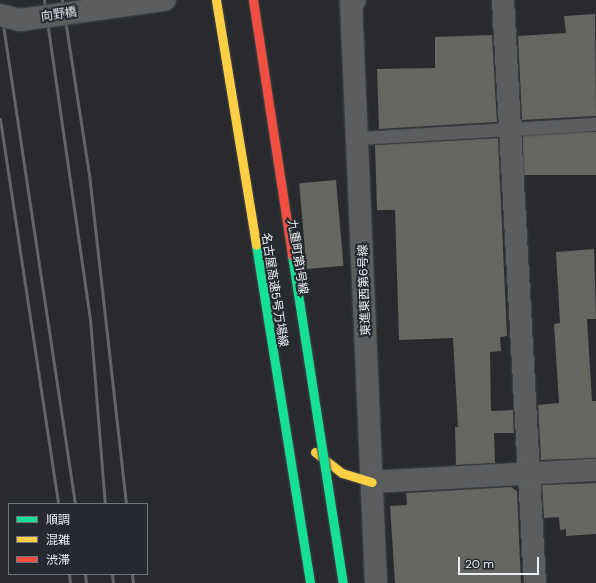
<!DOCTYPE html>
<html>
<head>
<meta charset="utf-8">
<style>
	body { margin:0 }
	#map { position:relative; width:596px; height:583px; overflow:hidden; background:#282a2d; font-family:"DM Sans","Noto Sans JP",sans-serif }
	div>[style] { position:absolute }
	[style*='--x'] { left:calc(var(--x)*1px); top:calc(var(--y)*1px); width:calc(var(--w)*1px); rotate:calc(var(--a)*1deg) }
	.building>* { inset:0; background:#666762; transform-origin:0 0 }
	.roads { filter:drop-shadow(0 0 1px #45474a) drop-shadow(0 0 1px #45474a) }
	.lane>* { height:13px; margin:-6.5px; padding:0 6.5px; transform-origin:6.5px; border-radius:6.5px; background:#5b5d5f }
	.street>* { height:22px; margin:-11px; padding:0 11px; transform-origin:11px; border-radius:11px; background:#5b5d5f }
	.fast>* { height:9px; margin:-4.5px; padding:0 4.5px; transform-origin:4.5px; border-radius:4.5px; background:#16e098 }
	.slow>* { height:9px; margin:-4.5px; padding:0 4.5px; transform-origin:4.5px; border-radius:4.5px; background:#ffcf43 }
	.rail>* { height:3px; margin:-1.5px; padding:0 1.5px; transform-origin:1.5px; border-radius:1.5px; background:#646567 }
	.bridges { filter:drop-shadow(0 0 1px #45474a) drop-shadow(0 0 1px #45474a) }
	.street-bridge>* { height:22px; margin:-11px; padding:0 11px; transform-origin:11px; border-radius:11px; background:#5b5d5f }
	.fast-bridge>* { height:9px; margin:-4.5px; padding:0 4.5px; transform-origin:4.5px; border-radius:4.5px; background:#16e098 }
	.jam-bridge>* { height:9px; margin:-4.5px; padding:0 4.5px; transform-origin:4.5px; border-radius:4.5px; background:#f24e42 }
	span { translate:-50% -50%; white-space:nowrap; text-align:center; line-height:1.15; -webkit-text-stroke:4px #252930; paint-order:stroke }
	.street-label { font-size:12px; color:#ebeef2 }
	.legend { position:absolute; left:8px; top:503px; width:140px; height:72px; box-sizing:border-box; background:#252930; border:1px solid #74787e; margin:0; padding:5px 7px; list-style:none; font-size:12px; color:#ebeef2 }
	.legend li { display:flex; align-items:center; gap:8px; height:20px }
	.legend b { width:20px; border:1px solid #74787e }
	.scale { position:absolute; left:458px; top:557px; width:81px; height:18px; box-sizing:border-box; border:2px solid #ebeef2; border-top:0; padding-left:5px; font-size:12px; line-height:14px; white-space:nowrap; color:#ebeef2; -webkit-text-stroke:3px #252930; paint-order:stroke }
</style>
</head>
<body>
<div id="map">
	<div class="building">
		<i style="clip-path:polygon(595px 14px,596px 116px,522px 120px,518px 36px,566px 33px,564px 16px)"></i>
		<i style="clip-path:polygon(492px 35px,497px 122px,379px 129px,377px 69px,435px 68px,435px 37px)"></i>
		<i style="left:596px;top:132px;width:43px;height:73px;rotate:90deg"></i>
		<i style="clip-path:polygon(498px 138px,507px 336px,500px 337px,501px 351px,490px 352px,491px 411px,513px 410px,514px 433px,494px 433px,495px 463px,456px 465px,455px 427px,458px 427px,453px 338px,399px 340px,395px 210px,377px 210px,375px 145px)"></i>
		<i style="left:336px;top:180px;width:86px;height:37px;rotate:85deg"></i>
		<i style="clip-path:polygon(594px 249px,596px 319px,587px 319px,592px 401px,596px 401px,596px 458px,541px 460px,538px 405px,559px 403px,554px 324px,560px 323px,556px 252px)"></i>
		<i style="clip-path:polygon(596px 483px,596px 534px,566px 536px,566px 529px,560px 530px,559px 517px,544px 518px,542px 485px)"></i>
		<i style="clip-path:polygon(511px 487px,517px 491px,521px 583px,395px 583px,390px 506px,407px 505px,406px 493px)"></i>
	</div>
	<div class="roads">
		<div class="lane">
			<i style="--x:359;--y:138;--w:237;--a:-3.4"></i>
		</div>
		<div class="street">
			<i style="--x:355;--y:0;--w:4;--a:153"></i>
			<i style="--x:351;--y:2;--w:582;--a:87.54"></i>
			<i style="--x:503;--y:0;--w:584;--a:86.86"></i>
			<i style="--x:372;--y:482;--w:224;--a:-3.1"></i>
		</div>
		<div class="fast">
			<i style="--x:256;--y:245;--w:342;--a:80.9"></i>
		</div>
		<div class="slow">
			<i style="--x:216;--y:0;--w:248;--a:80.7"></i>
			<i style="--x:315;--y:452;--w:34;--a:38"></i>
			<i style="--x:342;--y:473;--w:31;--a:17"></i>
		</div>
	</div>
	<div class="rail">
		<i style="--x:44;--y:0;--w:322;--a:81.8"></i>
		<i style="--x:90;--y:319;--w:186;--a:85.4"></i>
		<i style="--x:62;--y:0;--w:176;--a:81.2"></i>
		<i style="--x:89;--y:174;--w:332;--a:83.6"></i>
		<i style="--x:0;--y:5;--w:505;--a:81.45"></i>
		<i style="--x:0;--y:119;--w:389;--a:81.4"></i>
		<i style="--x:69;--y:574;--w:9;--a:84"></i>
		<i style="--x:85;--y:574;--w:9;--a:84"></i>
		<i style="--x:112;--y:574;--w:9;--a:84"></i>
		<i style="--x:132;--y:574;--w:9;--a:84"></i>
	</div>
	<div class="bridges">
		<div class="street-bridge">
			<i style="--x:0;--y:15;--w:21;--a:14"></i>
			<i style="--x:20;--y:20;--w:146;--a:-7.9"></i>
		</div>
		<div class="fast-bridge">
			<i style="--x:292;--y:255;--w:332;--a:81.2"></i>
		</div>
		<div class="jam-bridge">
			<i style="--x:253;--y:0;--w:258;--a:81.3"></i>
		</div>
	</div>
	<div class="street-label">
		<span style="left:59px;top:15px;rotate:-8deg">向野橋</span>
		<span style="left:297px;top:257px;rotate:81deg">九重町第1号線</span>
		<span style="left:274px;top:290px;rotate:81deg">名古屋高速5号万場線</span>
		<span style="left:365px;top:290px;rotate:-92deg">東進東西第6号線</span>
	</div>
	<ul class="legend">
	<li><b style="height:5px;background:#16e098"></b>順調</li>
	<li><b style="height:5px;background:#ffcf43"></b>混雑</li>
	<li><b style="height:5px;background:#f24e42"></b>渋滞</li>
	</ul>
	<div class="scale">20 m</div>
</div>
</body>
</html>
